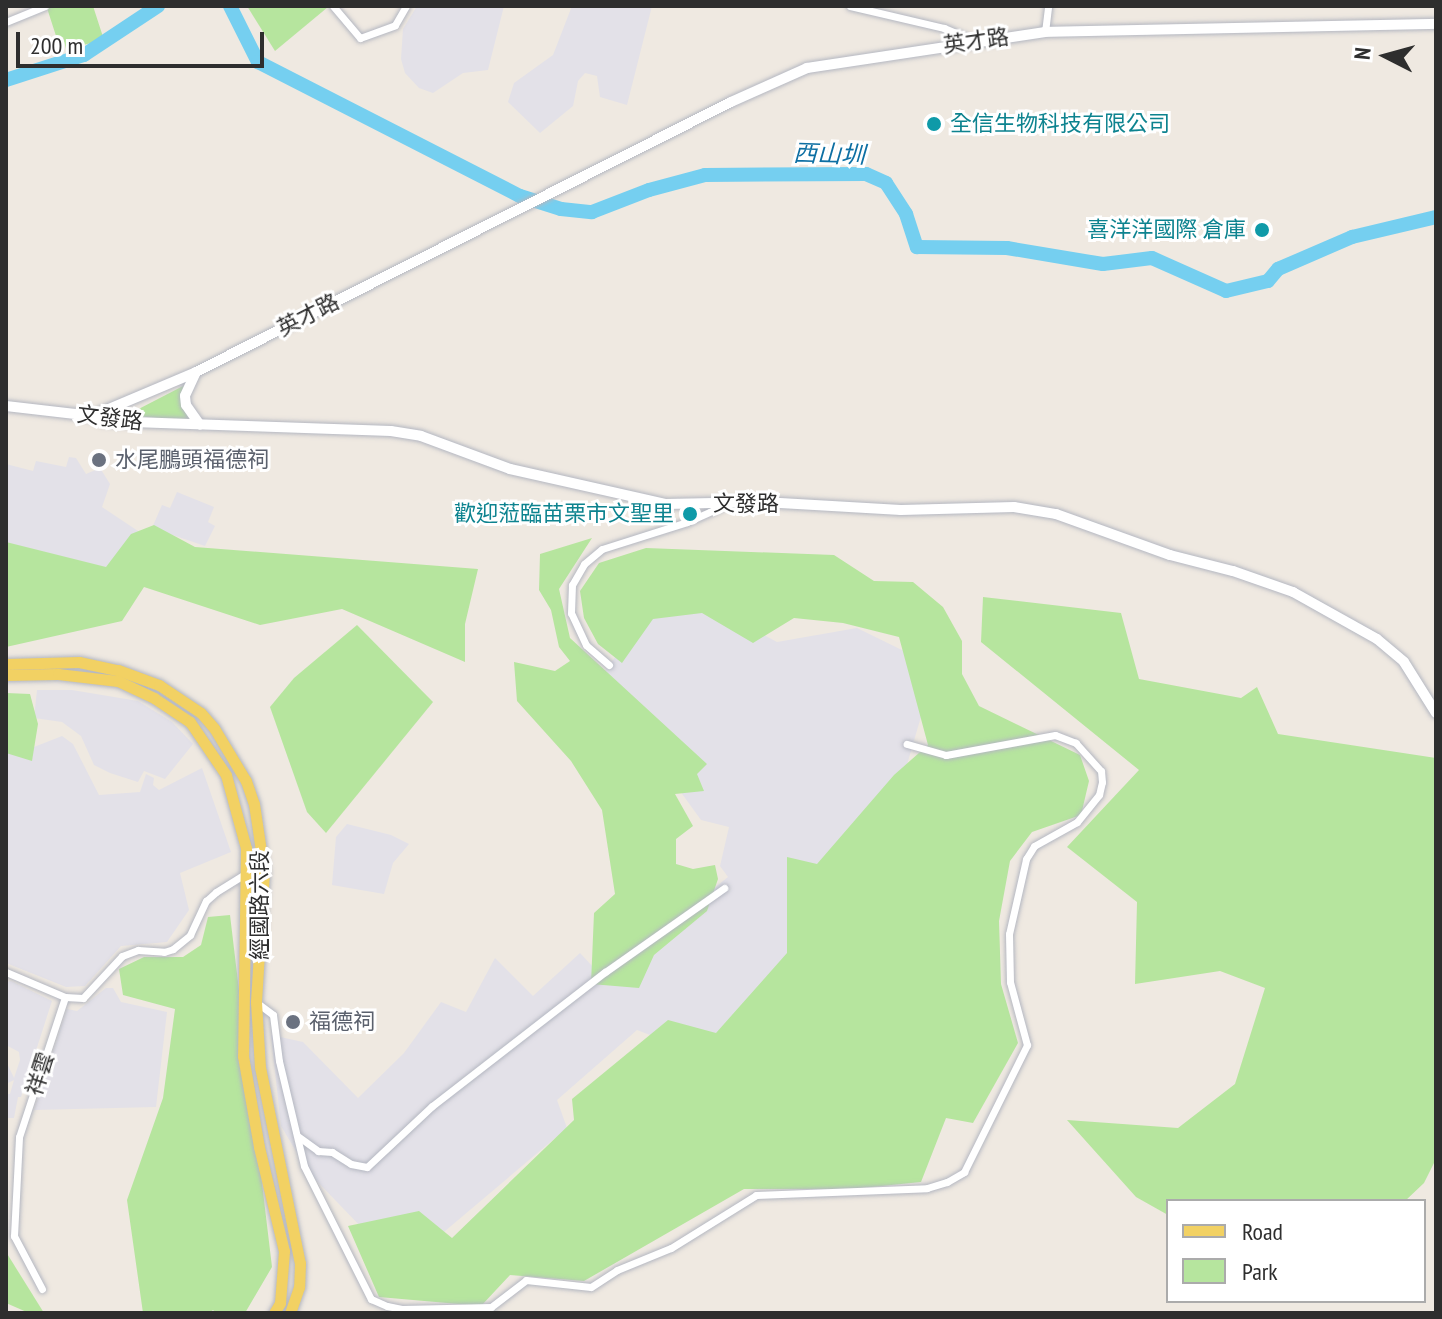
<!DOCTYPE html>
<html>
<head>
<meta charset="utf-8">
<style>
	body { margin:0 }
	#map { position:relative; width:1442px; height:1319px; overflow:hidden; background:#efe9e1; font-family:"PT Sans Narrow","Noto Sans TC",sans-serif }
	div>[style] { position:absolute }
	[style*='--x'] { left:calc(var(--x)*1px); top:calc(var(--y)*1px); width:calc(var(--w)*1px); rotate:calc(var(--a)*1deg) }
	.industrial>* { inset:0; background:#e3e1e8 }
	.green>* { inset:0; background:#b6e59e }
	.river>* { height:14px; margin:-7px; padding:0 7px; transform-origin:7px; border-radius:7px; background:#75cff0 }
	.roads { filter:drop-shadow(0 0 2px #b4b7c1) drop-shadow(0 0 2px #b4b7c1) }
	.street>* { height:7px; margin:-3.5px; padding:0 3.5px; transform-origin:3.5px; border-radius:3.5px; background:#fff }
	.secondary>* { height:10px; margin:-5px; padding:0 5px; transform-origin:5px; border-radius:5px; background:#fff }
	.primary>* { height:11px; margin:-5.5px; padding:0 5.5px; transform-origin:5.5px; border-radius:5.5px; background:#f2d163 }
	.dots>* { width:22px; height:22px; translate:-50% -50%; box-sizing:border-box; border:4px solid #fff; border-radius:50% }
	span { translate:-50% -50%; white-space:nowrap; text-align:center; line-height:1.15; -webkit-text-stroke:6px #fff; paint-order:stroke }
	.street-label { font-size:22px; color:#2e2e2e }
	.culture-label { font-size:22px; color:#0d838f }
	.left { translate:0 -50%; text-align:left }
	.right { translate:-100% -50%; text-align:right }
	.worship-label { font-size:22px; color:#5b616d }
	.water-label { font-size:24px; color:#0d6fa3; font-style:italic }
	.frame { position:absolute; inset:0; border:8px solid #2e2e2e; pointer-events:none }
	.legend { position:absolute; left:1166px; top:1199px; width:260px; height:104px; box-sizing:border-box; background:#fff; border:2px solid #ababab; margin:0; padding:10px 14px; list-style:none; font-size:24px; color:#2e2e2e }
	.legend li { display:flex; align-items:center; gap:16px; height:40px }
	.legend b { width:40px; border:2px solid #ababab }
	.north { position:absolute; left:1346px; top:16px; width:80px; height:80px; -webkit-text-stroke:6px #fff; paint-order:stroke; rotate:276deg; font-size:22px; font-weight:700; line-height:32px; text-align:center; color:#2e2e2e }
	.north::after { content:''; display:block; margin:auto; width:28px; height:36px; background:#2e2e2e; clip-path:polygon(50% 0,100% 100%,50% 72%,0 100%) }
	.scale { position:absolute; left:16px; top:32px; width:248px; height:36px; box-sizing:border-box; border:4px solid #2e2e2e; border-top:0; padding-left:10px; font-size:24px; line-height:28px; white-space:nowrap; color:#2e2e2e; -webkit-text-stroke:6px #fff; paint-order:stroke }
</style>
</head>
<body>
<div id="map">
	<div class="industrial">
		<i style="clip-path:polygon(417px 6px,504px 6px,488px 70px,463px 73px,433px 93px,419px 88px,405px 73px,401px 59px,403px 29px)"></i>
		<i style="clip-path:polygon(572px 6px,652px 6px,627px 105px,600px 97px,597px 76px,585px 73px,578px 81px,573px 106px,540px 133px,508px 102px,514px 83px,553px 55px)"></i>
		<i style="clip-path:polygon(69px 457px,76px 458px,86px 474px,100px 468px,110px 484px,102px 507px,141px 533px,109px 571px,6px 551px,6px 464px,33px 471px,36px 461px,66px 467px)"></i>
		<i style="clip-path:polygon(177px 492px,214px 507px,208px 522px,215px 526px,205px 546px,152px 528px,162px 505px,170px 508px)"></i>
		<i style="clip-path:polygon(653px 606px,712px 607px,777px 642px,857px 628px,908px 653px,925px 703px,906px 768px,798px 962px,710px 1058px,637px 1030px,557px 1100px,567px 1128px,432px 1242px,364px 1230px,309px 1173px,281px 1126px,271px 1035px,303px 1042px,358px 1098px,404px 1053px,441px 1002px,466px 1012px,495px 958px,533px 996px,580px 953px,610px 985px,663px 929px,728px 877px,720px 866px,729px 827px,701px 820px,599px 679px)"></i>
		<i style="clip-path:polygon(37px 690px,72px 690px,138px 701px,172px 722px,193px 744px,165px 779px,144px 771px,138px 782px,110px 773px,94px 765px,81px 736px,62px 722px,34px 718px)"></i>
		<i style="clip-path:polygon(62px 736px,73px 744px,99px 795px,140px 792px,146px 774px,154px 778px,153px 785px,159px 790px,202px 768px,231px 852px,180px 873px,189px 910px,167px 942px,121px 946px,85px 986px,66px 987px,6px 963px,6px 742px,29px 749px)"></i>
		<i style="clip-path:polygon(347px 824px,391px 835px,409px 844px,393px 863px,384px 894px,332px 885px,336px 837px)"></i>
		<i style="clip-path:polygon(11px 981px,52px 1001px,21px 1097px,18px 1097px,14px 1118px,6px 1118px,6px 1094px,10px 1094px,14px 1080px,6px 1084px,6px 1061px,14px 1078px,20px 1060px,19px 1052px,6px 1045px,6px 982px)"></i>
		<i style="clip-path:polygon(106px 988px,113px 988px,121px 1002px,167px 1012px,156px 1107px,34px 1110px,67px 1009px,77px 1011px)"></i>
	</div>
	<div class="green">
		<i style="clip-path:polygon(52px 6px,93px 6px,104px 40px,66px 49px,63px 37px,57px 39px,47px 8px)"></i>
		<i style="clip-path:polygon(247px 6px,327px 6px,328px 7px,275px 51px)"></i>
		<i style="clip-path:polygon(185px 385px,181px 400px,190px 419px,188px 421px,127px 415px)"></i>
		<i style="clip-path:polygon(154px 525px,195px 547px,478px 569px,465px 624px,465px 662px,342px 609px,260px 625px,144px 587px,122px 621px,6px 647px,6px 542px,106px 567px,131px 534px)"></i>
		<i style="clip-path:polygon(592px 538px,559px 589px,570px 638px,707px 764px,697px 774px,704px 791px,675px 794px,693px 826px,676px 839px,676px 864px,693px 869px,715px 865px,718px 879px,707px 911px,654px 955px,639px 988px,591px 984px,594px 913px,615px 894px,602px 810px,571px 761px,517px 701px,514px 662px,555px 671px,570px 661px,559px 647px,551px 610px,539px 590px,540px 554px)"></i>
		<i style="clip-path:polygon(646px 548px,834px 555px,874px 581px,913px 582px,943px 607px,962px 641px,962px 674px,979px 706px,1080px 755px,1089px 781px,1081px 815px,1032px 832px,1010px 861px,999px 921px,1001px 984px,1018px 1043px,973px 1123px,946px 1118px,921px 1182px,852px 1189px,744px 1189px,584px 1281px,510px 1275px,481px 1306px,379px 1297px,348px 1226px,419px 1211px,452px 1238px,574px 1120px,572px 1099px,668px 1020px,716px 1033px,787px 953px,787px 857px,817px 864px,894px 775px,928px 745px,899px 637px,843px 623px,794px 618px,753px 643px,702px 613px,653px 619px,622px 663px,598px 644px,584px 618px,580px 591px,599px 563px)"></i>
		<i style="clip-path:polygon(983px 597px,1121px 613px,1139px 679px,1241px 698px,1257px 687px,1278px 734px,1436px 758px,1436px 1159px,1424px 1183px,1405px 1201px,1168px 1201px,1168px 1215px,1136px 1197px,1067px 1120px,1178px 1128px,1235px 1084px,1265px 988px,1220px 971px,1135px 984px,1137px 902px,1067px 847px,1139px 770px,981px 642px)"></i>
		<i style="clip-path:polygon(357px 625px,433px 702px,326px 833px,307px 812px,270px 707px,294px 678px)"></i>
		<i style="clip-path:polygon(6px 693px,30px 694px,38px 724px,32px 761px,6px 753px)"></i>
		<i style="clip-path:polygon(230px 915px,272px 1267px,245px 1313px,216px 1313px,213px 1310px,209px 1313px,143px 1313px,127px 1200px,163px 1098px,175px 1009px,123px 995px,119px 969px,144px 957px,183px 957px,201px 945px,208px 917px)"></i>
		<i style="clip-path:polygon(6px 1252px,44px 1313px,29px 1313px,6px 1303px)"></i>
	</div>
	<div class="river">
		<i style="--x:230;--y:6;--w:63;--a:63.4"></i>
		<i style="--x:258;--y:62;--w:294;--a:27.1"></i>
		<i style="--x:520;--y:196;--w:43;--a:17.6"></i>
		<i style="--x:561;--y:209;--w:31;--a:6"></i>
		<i style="--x:592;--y:212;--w:61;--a:-21.1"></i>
		<i style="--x:649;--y:190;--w:58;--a:-15"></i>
		<i style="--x:705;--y:175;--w:161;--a:-0.4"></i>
		<i style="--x:866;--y:174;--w:22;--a:24"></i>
		<i style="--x:886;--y:183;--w:37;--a:57"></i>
		<i style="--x:906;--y:214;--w:35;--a:72"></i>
		<i style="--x:917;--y:247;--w:90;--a:0.6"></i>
		<i style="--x:1007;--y:248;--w:97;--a:9.5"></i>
		<i style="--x:1103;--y:264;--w:49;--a:-7"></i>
		<i style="--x:1152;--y:258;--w:81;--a:24"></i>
		<i style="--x:1226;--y:291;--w:43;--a:-13.4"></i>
		<i style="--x:1268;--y:281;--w:16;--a:-50"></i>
		<i style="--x:1278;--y:269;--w:81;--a:-23.4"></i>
		<i style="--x:1352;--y:237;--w:86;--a:-13.4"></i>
		<i style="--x:6;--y:80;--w:82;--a:-17.8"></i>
		<i style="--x:84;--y:55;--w:89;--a:-33.5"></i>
	</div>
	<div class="roads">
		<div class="street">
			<i style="--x:333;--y:6;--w:42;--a:49.8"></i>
			<i style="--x:360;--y:38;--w:37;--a:-20"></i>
			<i style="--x:395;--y:25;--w:22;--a:-60"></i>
			<i style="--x:850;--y:6;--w:97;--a:13.2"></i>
			<i style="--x:944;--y:28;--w:34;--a:23"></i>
			<i style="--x:6;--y:22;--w:42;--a:-22.3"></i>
			<i style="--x:1045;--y:32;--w:26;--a:-83"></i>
			<i style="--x:609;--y:665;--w:30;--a:-139"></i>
			<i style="--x:586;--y:645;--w:35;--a:-115"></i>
			<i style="--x:571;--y:613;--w:28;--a:-88"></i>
			<i style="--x:572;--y:585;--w:24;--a:-60"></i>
			<i style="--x:584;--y:564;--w:23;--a:-40"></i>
			<i style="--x:602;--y:549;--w:89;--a:-17.6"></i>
			<i style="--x:687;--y:522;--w:42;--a:-24.1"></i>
			<i style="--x:6;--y:972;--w:64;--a:23"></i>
			<i style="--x:65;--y:997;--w:18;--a:3"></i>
			<i style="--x:83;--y:998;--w:57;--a:-47.1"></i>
			<i style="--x:122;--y:956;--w:17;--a:-21"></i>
			<i style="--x:138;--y:950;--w:26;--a:4"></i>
			<i style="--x:164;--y:952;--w:9;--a:-18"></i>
			<i style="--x:173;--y:949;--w:22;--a:-39"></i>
			<i style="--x:190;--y:935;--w:38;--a:-65"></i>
			<i style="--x:206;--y:901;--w:13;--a:-42"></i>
			<i style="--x:216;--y:892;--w:36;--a:-32"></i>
			<i style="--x:247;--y:873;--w:17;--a:-7"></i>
			<i style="--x:256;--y:1002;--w:21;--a:37"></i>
			<i style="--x:273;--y:1015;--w:46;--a:82.6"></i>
			<i style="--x:279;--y:1061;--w:108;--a:76.6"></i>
			<i style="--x:304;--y:1166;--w:149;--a:63.3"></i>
			<i style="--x:371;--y:1299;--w:17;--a:24"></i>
			<i style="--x:387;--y:1306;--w:15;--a:11"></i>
			<i style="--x:402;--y:1309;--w:89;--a:-1.3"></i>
			<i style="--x:491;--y:1307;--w:44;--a:-37.6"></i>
			<i style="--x:526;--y:1280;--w:65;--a:6.1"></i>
			<i style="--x:591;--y:1287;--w:31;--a:-33"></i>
			<i style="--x:617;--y:1270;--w:58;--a:-22.2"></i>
			<i style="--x:671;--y:1248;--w:100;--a:-31.9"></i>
			<i style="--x:756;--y:1195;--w:171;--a:-2.3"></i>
			<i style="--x:927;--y:1188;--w:21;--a:-17"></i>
			<i style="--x:947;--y:1182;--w:20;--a:-30"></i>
			<i style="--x:964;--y:1172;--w:142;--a:-63.6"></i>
			<i style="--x:1027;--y:1045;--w:65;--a:-105.1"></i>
			<i style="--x:1010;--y:982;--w:48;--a:-91.2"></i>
			<i style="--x:1009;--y:934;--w:77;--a:-77.2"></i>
			<i style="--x:1026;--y:859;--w:15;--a:-58"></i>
			<i style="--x:1034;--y:846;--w:49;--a:-29.2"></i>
			<i style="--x:1077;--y:822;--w:35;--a:-51"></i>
			<i style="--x:1099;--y:795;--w:13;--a:-77"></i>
			<i style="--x:1102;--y:782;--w:11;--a:-95"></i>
			<i style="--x:1101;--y:771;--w:38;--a:-132"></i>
			<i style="--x:1076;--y:743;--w:22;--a:-159"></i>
			<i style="--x:1055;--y:735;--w:111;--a:169.6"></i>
			<i style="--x:946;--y:755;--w:41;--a:-164.2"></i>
			<i style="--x:299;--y:1137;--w:24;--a:36"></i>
			<i style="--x:318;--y:1151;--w:14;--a:4"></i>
			<i style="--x:332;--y:1152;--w:22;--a:32"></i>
			<i style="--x:351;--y:1164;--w:16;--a:11"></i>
			<i style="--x:367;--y:1167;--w:89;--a:-43.2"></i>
			<i style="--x:432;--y:1106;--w:219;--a:-37.8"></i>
			<i style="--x:605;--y:972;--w:146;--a:-35.2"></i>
			<i style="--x:42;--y:1289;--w:60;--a:-117.8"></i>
			<i style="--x:14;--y:1236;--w:99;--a:-87.1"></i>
			<i style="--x:19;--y:1137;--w:147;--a:-71.8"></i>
		</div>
		<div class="secondary">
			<i style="--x:196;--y:372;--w:26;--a:115"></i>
			<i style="--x:185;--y:396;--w:9;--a:84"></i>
			<i style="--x:186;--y:405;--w:24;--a:55"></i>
			<i style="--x:6;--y:406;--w:87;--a:6.6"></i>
			<i style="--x:92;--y:416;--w:13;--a:23"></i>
			<i style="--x:104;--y:421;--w:287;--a:2"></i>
			<i style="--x:391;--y:431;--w:30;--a:9"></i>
			<i style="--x:421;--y:436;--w:95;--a:20.3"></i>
			<i style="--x:510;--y:469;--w:159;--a:12.7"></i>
			<i style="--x:665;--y:504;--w:98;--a:-1.2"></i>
			<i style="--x:763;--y:502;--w:138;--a:3.3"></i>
			<i style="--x:901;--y:510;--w:113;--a:-1.5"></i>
			<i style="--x:1014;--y:507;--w:43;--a:9.5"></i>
			<i style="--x:1056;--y:514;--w:121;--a:19.8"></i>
			<i style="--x:1170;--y:555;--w:65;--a:14.3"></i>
			<i style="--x:1233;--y:571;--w:64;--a:19.3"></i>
			<i style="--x:1293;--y:592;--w:96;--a:29.2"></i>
			<i style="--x:1377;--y:639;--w:35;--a:40"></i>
			<i style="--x:1404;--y:662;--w:60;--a:57.9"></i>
			<i style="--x:92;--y:416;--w:113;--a:-22.9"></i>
			<i style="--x:196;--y:372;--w:599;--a:-26.78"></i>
			<i style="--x:731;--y:102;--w:83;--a:-24.1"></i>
			<i style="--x:807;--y:68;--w:241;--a:-8.6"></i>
			<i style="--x:1045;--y:32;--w:391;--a:-1.2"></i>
		</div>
		<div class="primary">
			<i style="--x:6;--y:664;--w:73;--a:-1.6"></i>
			<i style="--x:79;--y:662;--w:40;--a:12"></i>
			<i style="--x:118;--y:670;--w:44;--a:20.1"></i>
			<i style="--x:159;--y:685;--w:50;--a:33.7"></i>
			<i style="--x:201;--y:713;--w:20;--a:49"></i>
			<i style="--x:214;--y:728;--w:62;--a:58.9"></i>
			<i style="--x:246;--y:781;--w:24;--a:71"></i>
			<i style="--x:254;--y:804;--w:68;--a:81.5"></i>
			<i style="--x:264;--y:871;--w:131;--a:93.5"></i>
			<i style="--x:256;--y:1002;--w:65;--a:86.5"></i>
			<i style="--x:260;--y:1067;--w:200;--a:78.5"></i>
			<i style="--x:300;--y:1263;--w:24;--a:92"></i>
			<i style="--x:299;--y:1287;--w:28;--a:109"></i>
			<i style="--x:6;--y:675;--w:52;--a:-1.1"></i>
			<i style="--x:58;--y:674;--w:60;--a:6.7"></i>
			<i style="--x:118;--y:681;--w:40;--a:25"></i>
			<i style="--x:154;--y:698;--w:43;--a:33.7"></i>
			<i style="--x:190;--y:722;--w:64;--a:55.8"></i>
			<i style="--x:226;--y:775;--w:76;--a:74.7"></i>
			<i style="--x:246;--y:848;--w:208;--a:90.8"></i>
			<i style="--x:243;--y:1056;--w:92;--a:80"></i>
			<i style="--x:259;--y:1147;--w:107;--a:76.5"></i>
			<i style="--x:284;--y:1251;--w:52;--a:94.4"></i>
			<i style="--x:280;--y:1303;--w:12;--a:121"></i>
		</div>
	</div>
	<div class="dots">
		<i style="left:934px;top:124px;background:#0f9aa8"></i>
		<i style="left:1262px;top:230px;background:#0f9aa8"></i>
		<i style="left:99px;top:460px;background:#6b7280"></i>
		<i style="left:690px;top:514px;background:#0f9aa8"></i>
		<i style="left:293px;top:1022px;background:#6b7280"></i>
	</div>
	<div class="street-label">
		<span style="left:976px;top:41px;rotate:-8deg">英才路</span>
		<span style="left:308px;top:315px;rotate:-27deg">英才路</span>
		<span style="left:110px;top:418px;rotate:7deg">文發路</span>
		<span style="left:746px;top:504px">文發路</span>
		<span style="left:260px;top:905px;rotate:-90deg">經國路六段</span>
		<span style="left:40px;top:1074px;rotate:-72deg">祥雲</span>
	</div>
	<div class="culture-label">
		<span class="left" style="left:950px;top:124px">全信生物科技有限公司</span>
		<span class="right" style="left:1246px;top:230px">喜洋洋國際 倉庫</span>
		<span class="right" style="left:674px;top:514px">歡迎蒞臨苗栗市文聖里</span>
	</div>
	<div class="worship-label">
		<span class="left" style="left:115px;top:460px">水尾鵬頭福德祠</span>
		<span class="left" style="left:309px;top:1022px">福德祠</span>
	</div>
	<div class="water-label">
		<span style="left:829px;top:154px;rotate:2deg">西山圳</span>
	</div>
	<div class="frame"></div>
	<ul class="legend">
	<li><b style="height:10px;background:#f2d163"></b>Road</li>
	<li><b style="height:22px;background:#b6e59e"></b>Park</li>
	</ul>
	<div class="north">N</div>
	<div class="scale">200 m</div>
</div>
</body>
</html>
